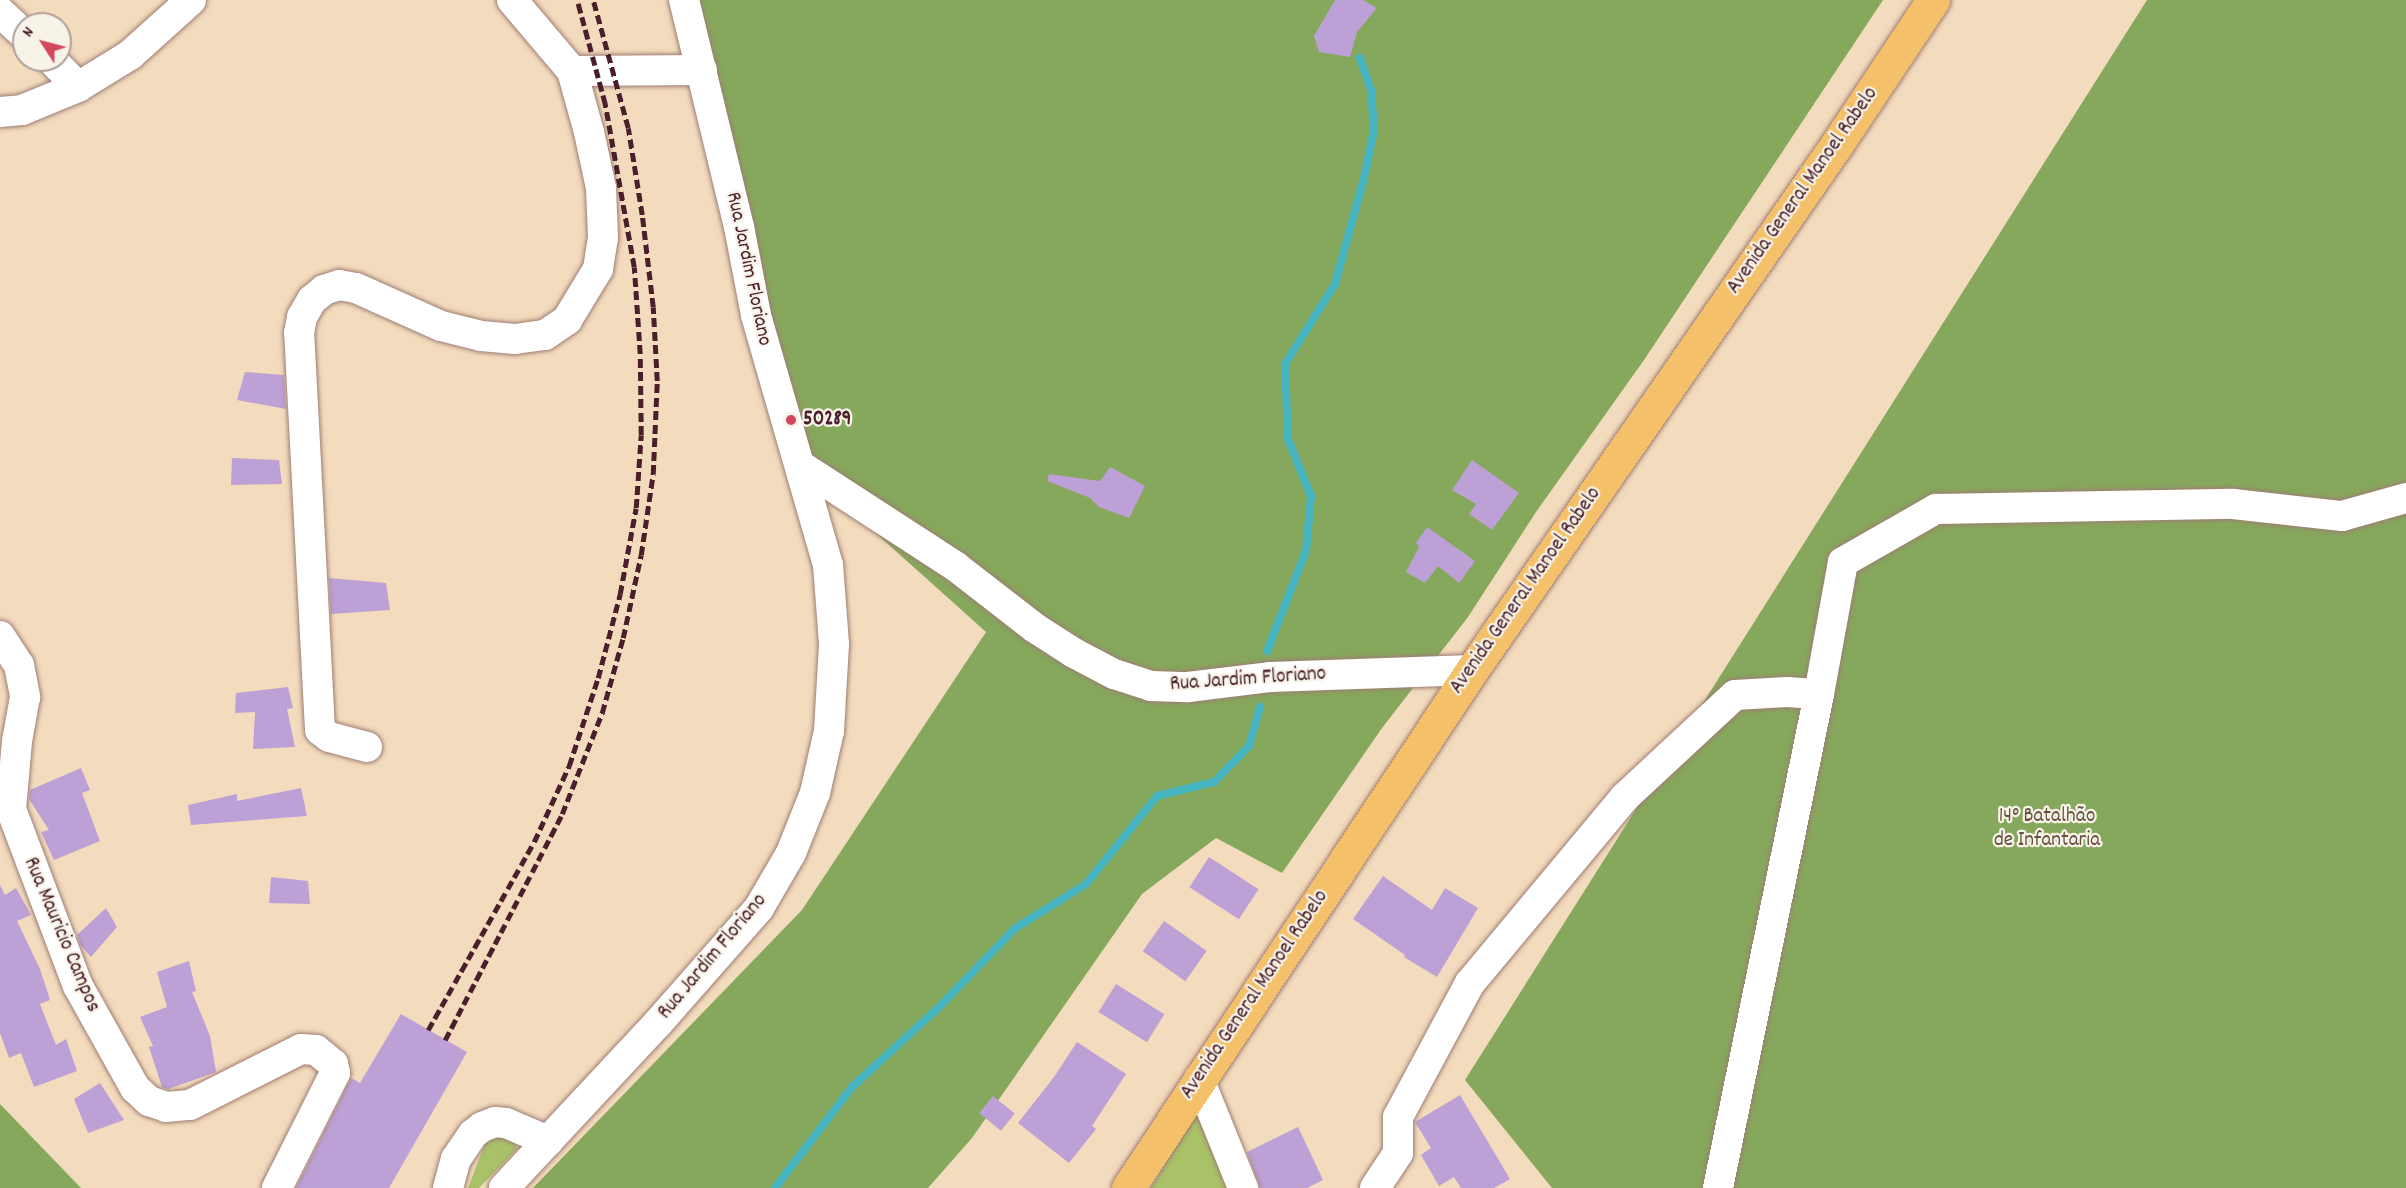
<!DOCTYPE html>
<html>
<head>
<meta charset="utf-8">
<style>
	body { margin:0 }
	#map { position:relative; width:2406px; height:1188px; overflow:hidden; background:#f3dbbd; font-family:Dekko,sans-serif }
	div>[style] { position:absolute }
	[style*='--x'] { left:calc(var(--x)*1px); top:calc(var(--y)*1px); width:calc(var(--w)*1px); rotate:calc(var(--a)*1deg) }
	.green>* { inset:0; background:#a9c268 }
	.forest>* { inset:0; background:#86a85c }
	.stream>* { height:8px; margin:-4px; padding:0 4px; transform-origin:4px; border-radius:4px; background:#46b4c1 }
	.building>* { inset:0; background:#bda0d5; transform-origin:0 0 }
	.roads { filter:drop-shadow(0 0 2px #9e7d74) drop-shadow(0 0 2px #9e7d74) }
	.minor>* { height:30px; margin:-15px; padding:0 15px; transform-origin:15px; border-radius:15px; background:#fff }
	.major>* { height:33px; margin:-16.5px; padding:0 16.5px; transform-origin:16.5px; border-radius:16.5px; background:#f4c16a }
	.rail>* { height:4.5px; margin-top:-2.25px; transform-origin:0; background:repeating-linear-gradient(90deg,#4a1f2b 0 9px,transparent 0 13.5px) }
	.dots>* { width:16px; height:16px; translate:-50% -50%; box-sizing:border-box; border:3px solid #f7f3e8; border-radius:50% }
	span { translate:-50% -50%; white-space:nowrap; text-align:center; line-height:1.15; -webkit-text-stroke:4.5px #f7f3e8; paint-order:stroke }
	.street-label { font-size:21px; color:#4a1f2b }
	.poi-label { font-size:21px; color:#4a1f2b; font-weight:700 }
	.left { translate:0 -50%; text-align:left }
	.park-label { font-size:21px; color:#66503d }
	.north { position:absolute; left:12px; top:12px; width:60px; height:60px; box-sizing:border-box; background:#f7f3e8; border:2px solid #b29e9c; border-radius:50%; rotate:306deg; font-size:16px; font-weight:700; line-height:24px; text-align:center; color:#4a1f2b }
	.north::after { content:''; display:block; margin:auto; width:21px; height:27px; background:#d1495b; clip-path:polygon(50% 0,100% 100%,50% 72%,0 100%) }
</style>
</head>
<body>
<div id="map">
	<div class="green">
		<i style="clip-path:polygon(1207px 1095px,1244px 1188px,1150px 1188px,1153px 1184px)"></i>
		<i style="clip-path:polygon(499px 1132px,515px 1140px,517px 1149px,479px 1188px,468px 1188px,487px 1138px)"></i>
	</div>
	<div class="forest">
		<i style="clip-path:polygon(675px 0,1883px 0,1644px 360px,1536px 512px,1468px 617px,1382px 728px,1282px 873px,1216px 838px,1142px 894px,972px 1138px,928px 1188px,533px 1188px,802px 910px,986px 632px,801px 466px)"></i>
		<i style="clip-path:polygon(2147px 0,2406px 0,2406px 1188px,1552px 1188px,1465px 1080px)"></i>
		<i style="clip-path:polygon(0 1104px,81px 1188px,0 1188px)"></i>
	</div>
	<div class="stream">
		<i style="--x:1267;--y:651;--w:107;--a:-68.7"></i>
		<i style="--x:1306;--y:551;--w:55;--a:-84.8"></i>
		<i style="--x:1311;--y:496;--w:61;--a:-112"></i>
		<i style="--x:1288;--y:439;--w:75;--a:-92.3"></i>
		<i style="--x:1285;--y:364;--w:94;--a:-58"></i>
		<i style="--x:1335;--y:284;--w:110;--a:-74.7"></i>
		<i style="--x:1364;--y:178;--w:49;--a:-78.2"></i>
		<i style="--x:1374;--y:130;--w:40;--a:-94.3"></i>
		<i style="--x:1371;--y:90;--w:34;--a:-109"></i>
		<i style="--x:775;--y:1188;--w:127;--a:-52.7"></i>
		<i style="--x:852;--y:1087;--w:120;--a:-42.6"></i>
		<i style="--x:940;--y:1006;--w:107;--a:-46.1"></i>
		<i style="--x:1014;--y:929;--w:85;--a:-32"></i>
		<i style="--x:1086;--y:884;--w:113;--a:-51.1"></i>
		<i style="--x:1157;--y:796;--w:59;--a:-13.8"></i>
		<i style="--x:1214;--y:782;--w:50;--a:-45.8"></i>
		<i style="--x:1249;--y:746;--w:41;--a:-74.2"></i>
	</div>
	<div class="building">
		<i style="clip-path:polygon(1335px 0,1363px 0,1377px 8px,1357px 32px,1350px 57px,1319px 52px,1314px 36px)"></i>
		<i style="clip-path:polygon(245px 372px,284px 375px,286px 409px,237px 400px)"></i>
		<i style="clip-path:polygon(232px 458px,279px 460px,282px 484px,231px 485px)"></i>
		<i style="clip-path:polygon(1472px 460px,1519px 493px,1492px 530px,1469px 514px,1476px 504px,1452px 490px)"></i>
		<i style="clip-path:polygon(1110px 467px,1145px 486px,1129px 518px,1099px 507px,1090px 498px,1047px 481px,1049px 474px,1100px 481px)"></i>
		<i style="clip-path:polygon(1427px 527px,1475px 561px,1459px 583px,1438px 566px,1425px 583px,1406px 572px,1419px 547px,1416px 543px)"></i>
		<i style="clip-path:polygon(329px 578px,386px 583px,390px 610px,331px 614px)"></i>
		<i style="clip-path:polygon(288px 687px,293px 708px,287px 709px,295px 747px,253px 749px,255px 712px,235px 713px,236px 693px)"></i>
		<i style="clip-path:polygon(81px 768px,90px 790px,82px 793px,100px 841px,54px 860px,41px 832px,49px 830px,29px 799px,30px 790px)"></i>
		<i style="clip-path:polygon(301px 788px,307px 816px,191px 825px,188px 805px,237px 794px,237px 801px)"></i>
		<i style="left:1209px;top:857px;width:59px;height:36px;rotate:33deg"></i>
		<i style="clip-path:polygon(1383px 876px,1432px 910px,1445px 888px,1478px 908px,1437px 977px,1404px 957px,1405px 955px,1353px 919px)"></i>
		<i style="clip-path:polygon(271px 877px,308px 881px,310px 904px,269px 903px)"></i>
		<i style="clip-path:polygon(0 885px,5px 895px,16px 888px,31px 915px,17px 921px,40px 969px,50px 1000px,40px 1004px,56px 1045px,66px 1039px,77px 1071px,34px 1087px,21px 1053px,9px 1058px,0 1033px)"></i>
		<i style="clip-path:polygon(106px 908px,117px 927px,91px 957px,81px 946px,77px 935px)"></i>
		<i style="left:1164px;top:921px;width:52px;height:37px;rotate:35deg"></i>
		<i style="clip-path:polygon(189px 961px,196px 991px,192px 992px,210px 1036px,216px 1072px,168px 1089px,162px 1087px,149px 1047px,153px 1046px,140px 1017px,167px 1007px,157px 972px)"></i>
		<i style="left:1116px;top:984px;width:57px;height:33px;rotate:32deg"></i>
		<i style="clip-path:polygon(401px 1014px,467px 1052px,389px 1188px,296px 1188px,351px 1078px,360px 1083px)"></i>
		<i style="clip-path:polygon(1077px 1042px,1126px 1074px,1092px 1126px,1096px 1129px,1069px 1163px,1018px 1123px,1054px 1077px)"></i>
		<i style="clip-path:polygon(100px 1083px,124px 1120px,88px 1133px,74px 1099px)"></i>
		<i style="clip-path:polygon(1460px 1095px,1510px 1179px,1494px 1188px,1461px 1188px,1454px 1177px,1439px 1186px,1421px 1155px,1431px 1148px,1415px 1122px)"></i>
		<i style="left:993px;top:1096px;width:28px;height:22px;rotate:39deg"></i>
		<i style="clip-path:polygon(1298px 1127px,1323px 1180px,1307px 1188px,1260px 1188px,1247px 1152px)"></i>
	</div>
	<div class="roads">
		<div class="minor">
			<i style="--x:512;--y:0;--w:93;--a:49.8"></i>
			<i style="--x:572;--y:71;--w:130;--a:-0.4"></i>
			<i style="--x:0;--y:12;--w:33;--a:43"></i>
			<i style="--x:52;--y:60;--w:37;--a:46"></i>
			<i style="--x:0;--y:112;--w:22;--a:-5"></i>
			<i style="--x:22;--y:110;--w:61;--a:-22.3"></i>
			<i style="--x:78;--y:87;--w:61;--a:-31.6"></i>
			<i style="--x:130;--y:55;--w:82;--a:-42"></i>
			<i style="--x:801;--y:466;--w:184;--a:33"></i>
			<i style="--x:955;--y:566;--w:101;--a:37.8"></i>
			<i style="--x:1035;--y:628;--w:46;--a:32.7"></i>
			<i style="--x:1074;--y:653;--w:45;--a:27.7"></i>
			<i style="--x:1114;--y:674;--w:39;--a:18"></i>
			<i style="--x:1151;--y:686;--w:37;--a:2"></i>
			<i style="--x:1188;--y:687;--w:84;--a:-6.9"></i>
			<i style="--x:1271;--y:677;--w:201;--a:-2"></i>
			<i style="--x:0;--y:636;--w:35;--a:57"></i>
			<i style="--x:19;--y:665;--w:33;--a:79"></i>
			<i style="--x:25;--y:697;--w:45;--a:100.3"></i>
			<i style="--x:17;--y:741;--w:68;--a:95"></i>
			<i style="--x:11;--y:809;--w:189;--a:69.3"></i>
			<i style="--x:78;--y:986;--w:117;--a:60.8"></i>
			<i style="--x:135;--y:1088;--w:19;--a:43"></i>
			<i style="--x:149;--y:1101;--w:18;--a:19"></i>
			<i style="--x:166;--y:1107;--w:24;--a:-5"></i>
			<i style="--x:190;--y:1105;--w:124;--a:-26.8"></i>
			<i style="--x:301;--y:1049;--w:15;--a:4"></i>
			<i style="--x:316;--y:1050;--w:22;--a:39"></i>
			<i style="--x:333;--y:1064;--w:9;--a:77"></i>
			<i style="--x:335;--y:1073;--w:129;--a:116.8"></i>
			<i style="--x:367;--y:747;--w:39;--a:-165"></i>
			<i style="--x:329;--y:737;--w:11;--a:-142"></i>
			<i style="--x:320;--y:730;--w:398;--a:-93"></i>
			<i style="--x:299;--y:333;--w:16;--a:-79"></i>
			<i style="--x:302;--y:317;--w:20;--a:-60"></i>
			<i style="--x:312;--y:300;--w:16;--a:-40"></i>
			<i style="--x:324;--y:290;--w:16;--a:-18"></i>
			<i style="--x:339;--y:285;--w:17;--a:10"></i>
			<i style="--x:356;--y:288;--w:93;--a:24.1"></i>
			<i style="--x:441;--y:326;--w:41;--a:14"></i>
			<i style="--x:481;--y:336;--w:34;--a:5"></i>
			<i style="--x:515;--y:339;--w:30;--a:-8"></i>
			<i style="--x:545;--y:335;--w:27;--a:-34"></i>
			<i style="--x:567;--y:320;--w:60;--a:-58.7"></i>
			<i style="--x:598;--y:269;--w:32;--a:-81"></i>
			<i style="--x:603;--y:237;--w:49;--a:-92.3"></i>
			<i style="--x:601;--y:188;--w:57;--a:-102.1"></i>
			<i style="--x:589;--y:132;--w:63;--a:-105.6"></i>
			<i style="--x:1199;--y:1079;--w:118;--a:68"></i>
			<i style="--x:448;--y:1188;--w:30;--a:-75"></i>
			<i style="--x:456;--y:1159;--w:30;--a:-56"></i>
			<i style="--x:473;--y:1134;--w:11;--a:-38"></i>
			<i style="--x:482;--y:1127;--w:14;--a:-21"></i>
			<i style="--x:495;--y:1122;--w:11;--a:5"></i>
			<i style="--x:506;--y:1123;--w:46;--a:23.2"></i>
			<i style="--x:504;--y:1188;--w:226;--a:-47"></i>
			<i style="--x:658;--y:1023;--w:153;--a:-48.7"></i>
			<i style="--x:759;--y:908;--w:64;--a:-59.8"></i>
			<i style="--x:791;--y:853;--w:65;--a:-68.2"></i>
			<i style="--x:815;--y:793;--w:64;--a:-77.3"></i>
			<i style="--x:829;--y:731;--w:87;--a:-86.7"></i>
			<i style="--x:834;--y:644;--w:79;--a:-94.3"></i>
			<i style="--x:828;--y:565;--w:260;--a:-106.1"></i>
			<i style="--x:756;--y:315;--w:90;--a:-100.9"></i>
			<i style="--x:739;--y:227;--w:234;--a:-103.6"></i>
			<i style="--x:1375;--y:1188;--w:42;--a:-56.7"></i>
			<i style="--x:1398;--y:1153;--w:36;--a:-90"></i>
			<i style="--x:1398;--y:1117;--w:152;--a:-61.8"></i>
			<i style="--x:1470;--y:983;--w:241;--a:-50.2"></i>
			<i style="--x:1624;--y:798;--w:151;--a:-42.9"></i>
			<i style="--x:1735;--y:695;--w:52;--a:-3.3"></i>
			<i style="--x:1787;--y:692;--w:32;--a:4"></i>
			<i style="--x:1819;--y:694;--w:134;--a:-79.7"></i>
			<i style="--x:1843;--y:562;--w:107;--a:-29.7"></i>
			<i style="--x:1936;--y:509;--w:297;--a:-1"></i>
			<i style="--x:2233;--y:504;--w:110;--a:6.3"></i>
			<i style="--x:2342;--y:516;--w:66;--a:-15.7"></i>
			<i style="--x:1718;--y:1188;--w:504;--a:-78.44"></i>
		</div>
		<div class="major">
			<i style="--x:1128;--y:1188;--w:622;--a:-56.41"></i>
			<i style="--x:1472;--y:670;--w:637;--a:-55.24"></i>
			<i style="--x:1835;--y:147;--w:177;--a:-56.3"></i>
		</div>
	</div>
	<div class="rail">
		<i style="--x:428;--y:1030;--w:216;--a:-60.6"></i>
		<i style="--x:534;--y:842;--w:84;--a:-65.3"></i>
		<i style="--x:569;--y:766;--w:93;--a:-71.8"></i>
		<i style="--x:598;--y:678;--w:87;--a:-75.3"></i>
		<i style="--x:620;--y:594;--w:87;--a:-79.5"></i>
		<i style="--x:636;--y:508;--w:73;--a:-86.1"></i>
		<i style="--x:641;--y:435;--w:81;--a:-90.7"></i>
		<i style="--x:640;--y:354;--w:87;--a:-93.9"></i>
		<i style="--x:634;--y:267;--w:166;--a:-100.1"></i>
		<i style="--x:605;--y:104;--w:108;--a:-105.1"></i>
		<i style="--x:445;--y:1040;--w:254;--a:-62.6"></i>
		<i style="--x:562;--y:814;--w:109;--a:-68.4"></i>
		<i style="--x:602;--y:713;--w:78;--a:-74.4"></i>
		<i style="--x:623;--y:638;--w:85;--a:-77.8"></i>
		<i style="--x:641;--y:555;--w:82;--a:-81.6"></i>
		<i style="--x:653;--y:474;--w:93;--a:-87.5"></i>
		<i style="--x:657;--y:381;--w:74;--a:-93.1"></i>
		<i style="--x:653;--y:307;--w:93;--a:-96.8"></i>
		<i style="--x:642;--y:215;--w:88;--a:-99.1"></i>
		<i style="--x:628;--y:128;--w:133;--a:-105.3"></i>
	</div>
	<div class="dots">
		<i style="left:791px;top:420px;background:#d1495b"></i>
	</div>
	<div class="street-label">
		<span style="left:1803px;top:191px;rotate:-55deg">Avenida General Manoel Rabelo</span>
		<span style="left:748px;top:269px;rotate:78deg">Rua Jardim Floriano</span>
		<span style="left:1526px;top:591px;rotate:-55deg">Avenida General Manoel Rabelo</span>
		<span style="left:1248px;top:680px;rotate:-4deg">Rua Jardim Floriano</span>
		<span style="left:61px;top:935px;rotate:67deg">Rua Mauricio Campos</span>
		<span style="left:713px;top:957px;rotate:-50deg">Rua Jardim Floriano</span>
		<span style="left:1255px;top:995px;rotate:-56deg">Avenida General Manoel Rabelo</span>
	</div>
	<div class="poi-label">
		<span class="left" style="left:803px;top:420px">50289</span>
	</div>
	<div class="park-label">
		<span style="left:2047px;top:829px">14° Batalhão<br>de Infantaria</span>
	</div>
	<div class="north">N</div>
</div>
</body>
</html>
